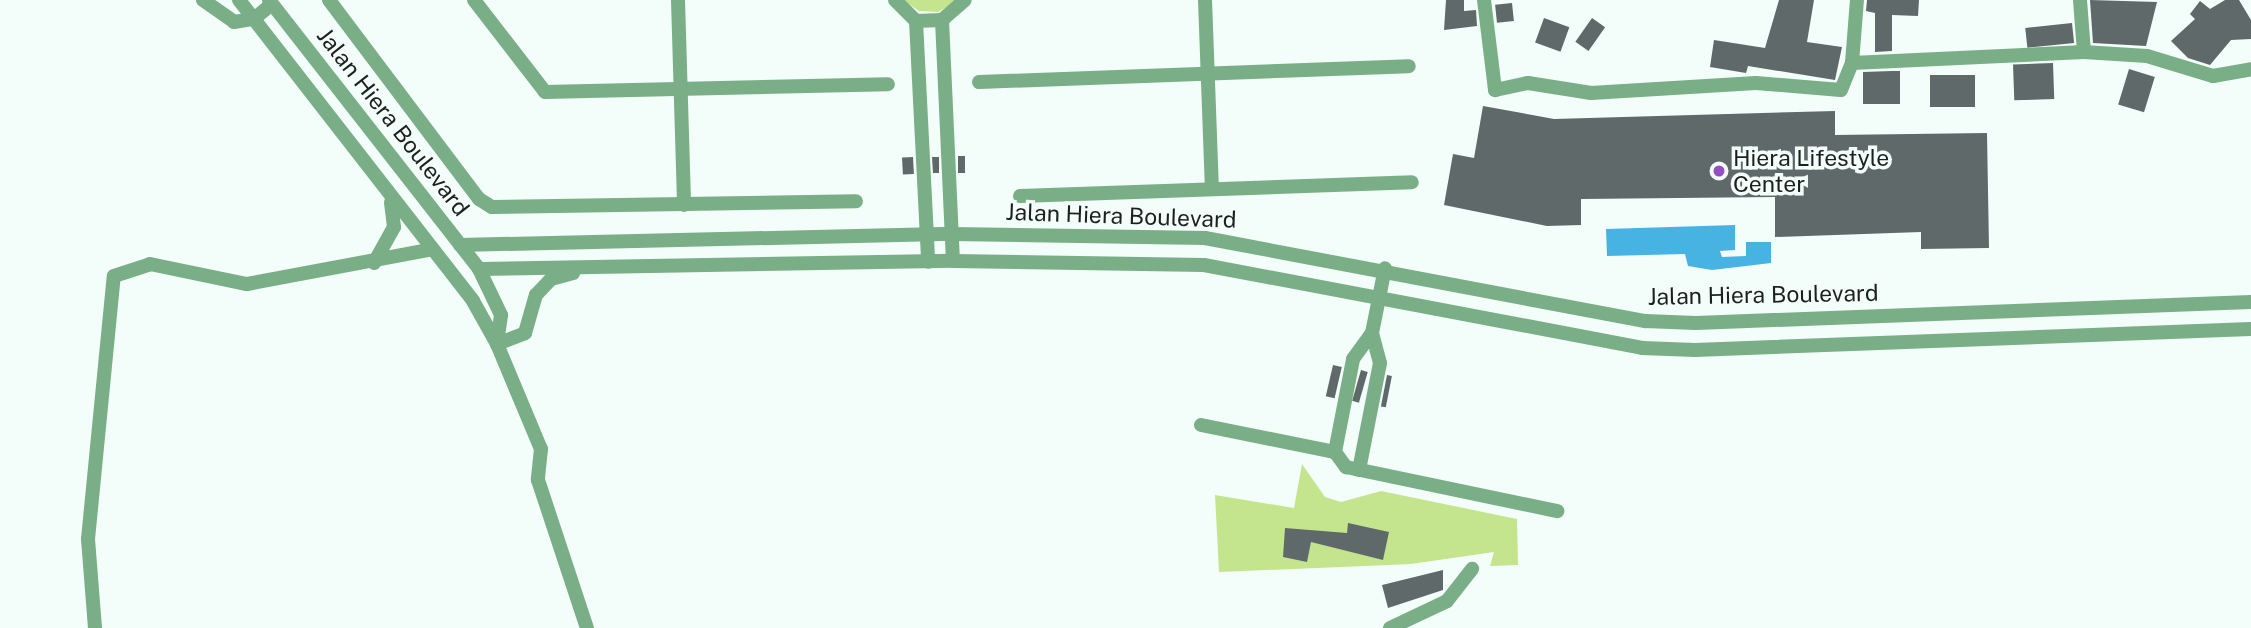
<!DOCTYPE html>
<html>
<head>
<meta charset="utf-8">
<style>
	body { margin:0 }
	#map { position:relative; width:2251px; height:628px; overflow:hidden; background:#f3fdfa; font-family:"Public Sans",sans-serif }
	div>[style] { position:absolute }
	[style*='--x'] { left:calc(var(--x)*1px); top:calc(var(--y)*1px); width:calc(var(--w)*1px); rotate:calc(var(--a)*1deg) }
	.green>* { inset:0; background:#c4e58d }
	.water>* { inset:0; background:#47b3e3 }
	.building>* { inset:0; background:#60696a; transform-origin:0 0 }
	.street>* { height:14px; margin:-7px; padding:0 7px; transform-origin:7px; border-radius:7px; background:#79ae86 }
	.dots>* { width:19px; height:19px; translate:-50% -50%; box-sizing:border-box; border:4px solid #f3fdfa; border-radius:50% }
	span { translate:-50% -50%; white-space:nowrap; text-align:center; line-height:1.15; -webkit-text-stroke:7px #f3fdfa; paint-order:stroke }
	.street-label { font-size:23px; color:#1c201f }
	.poi-label { font-size:23px; color:#1c201f }
	.left { translate:0 -50%; text-align:left }
</style>
</head>
<body>
<div id="map">
	<div class="green">
		<i style="clip-path:polygon(903px 0,959px 0,938px 12px,919px 11px)"></i>
		<i style="clip-path:polygon(1302px 464px,1325px 497px,1341px 502px,1381px 491px,1517px 519px,1518px 565px,1490px 566px,1494px 552px,1411px 564px,1219px 572px,1215px 495px,1294px 508px)"></i>
	</div>
	<div class="water">
		<i style="clip-path:polygon(1735px 225px,1735px 250px,1720px 251px,1722px 257px,1746px 256px,1746px 242px,1771px 242px,1771px 263px,1712px 270px,1688px 266px,1685px 254px,1607px 256px,1606px 229px)"></i>
	</div>
	<div class="building">
		<i style="clip-path:polygon(1446px 0,1464px 0,1464px 11px,1476px 10px,1477px 26px,1444px 30px)"></i>
		<i style="clip-path:polygon(1779px 0,1814px 0,1807px 42px,1842px 47px,1835px 80px,1748px 66px,1746px 73px,1710px 67px,1714px 40px,1765px 48px)"></i>
		<i style="clip-path:polygon(1867px 0,1919px 0,1918px 16px,1892px 15px,1892px 51px,1875px 52px,1875px 13px,1866px 11px)"></i>
		<i style="clip-path:polygon(2090px 0,2157px 2px,2146px 46px,2093px 43px)"></i>
		<i style="clip-path:polygon(2225px 0,2239px 0,2251px 20px,2251px 39px,2231px 40px,2210px 65px,2188px 58px,2171px 41px,2195px 19px,2190px 14px,2200px 1px,2210px 9px)"></i>
		<i style="left:1512px;top:3px;width:18px;height:17px;rotate:84deg"></i>
		<i style="left:1544px;top:18px;width:27px;height:26px;rotate:20deg"></i>
		<i style="left:1592px;top:18px;width:16px;height:29px;rotate:35deg"></i>
		<i style="left:2072px;top:23px;width:20px;height:47px;rotate:84deg"></i>
		<i style="left:2053px;top:63px;width:36px;height:40px;rotate:88deg"></i>
		<i style="left:2129px;top:69px;width:27px;height:37px;rotate:17deg"></i>
		<i style="clip-path:polygon(1892px 71px,1900px 71px,1900px 104px,1863px 104px,1863px 72px)"></i>
		<i style="left:1930px;top:75px;width:45px;height:32px"></i>
		<i style="clip-path:polygon(1483px 106px,1554px 119px,1835px 111px,1835px 135px,1987px 133px,1989px 248px,1921px 249px,1921px 232px,1775px 237px,1775px 197px,1581px 199px,1581px 225px,1547px 226px,1444px 205px,1453px 154px,1474px 158px)"></i>
		<i style="left:958px;top:156px;width:7px;height:17px"></i>
		<i style="left:913px;top:157px;width:17px;height:11px;rotate:87deg"></i>
		<i style="clip-path:polygon(932px 157px,939px 157px,939px 173px,933px 173px)"></i>
		<i style="left:1333px;top:365px;width:9px;height:32px;rotate:13deg"></i>
		<i style="left:1361px;top:370px;width:7px;height:32px;rotate:16deg"></i>
		<i style="left:1387px;top:375px;width:5px;height:32px;rotate:11deg"></i>
		<i style="clip-path:polygon(1348px 523px,1389px 532px,1383px 560px,1311px 542px,1307px 562px,1283px 557px,1285px 528px,1347px 533px)"></i>
		<i style="clip-path:polygon(1443px 570px,1443px 590px,1388px 608px,1382px 585px)"></i>
	</div>
	<div class="street">
		<i style="--x:203;--y:0;--w:38;--a:35"></i>
		<i style="--x:234;--y:22;--w:20;--a:-9"></i>
		<i style="--x:254;--y:19;--w:23;--a:-40"></i>
		<i style="--x:239;--y:0;--w:381;--a:52.1"></i>
		<i style="--x:473;--y:301;--w:49;--a:60.8"></i>
		<i style="--x:497;--y:344;--w:114;--a:67.3"></i>
		<i style="--x:541;--y:449;--w:31;--a:96"></i>
		<i style="--x:538;--y:480;--w:156;--a:71.7"></i>
		<i style="--x:269;--y:0;--w:341;--a:52"></i>
		<i style="--x:479;--y:269;--w:51;--a:64.4"></i>
		<i style="--x:501;--y:315;--w:29;--a:98"></i>
		<i style="--x:329;--y:0;--w:249;--a:53"></i>
		<i style="--x:479;--y:199;--w:15;--a:32"></i>
		<i style="--x:492;--y:207;--w:364;--a:-0.9"></i>
		<i style="--x:474;--y:0;--w:116;--a:52.3"></i>
		<i style="--x:545;--y:92;--w:343;--a:-1.3"></i>
		<i style="--x:678;--y:0;--w:205;--a:88.3"></i>
		<i style="--x:895;--y:0;--w:30;--a:45"></i>
		<i style="--x:916;--y:21;--w:26;--a:-2"></i>
		<i style="--x:942;--y:20;--w:30;--a:-41"></i>
		<i style="--x:1205;--y:0;--w:189;--a:87.9"></i>
		<i style="--x:1484;--y:0;--w:91;--a:83"></i>
		<i style="--x:1495;--y:90;--w:34;--a:-12"></i>
		<i style="--x:1528;--y:83;--w:64;--a:9"></i>
		<i style="--x:1591;--y:93;--w:165;--a:-3.5"></i>
		<i style="--x:1756;--y:83;--w:85;--a:4.7"></i>
		<i style="--x:1841;--y:90;--w:29;--a:-68"></i>
		<i style="--x:1852;--y:63;--w:63;--a:-85.5"></i>
		<i style="--x:942;--y:20;--w:241;--a:87.4"></i>
		<i style="--x:916;--y:21;--w:241;--a:87.1"></i>
		<i style="--x:2084;--y:52;--w:63;--a:3.6"></i>
		<i style="--x:2147;--y:56;--w:69;--a:16.9"></i>
		<i style="--x:2213;--y:76;--w:39;--a:-10"></i>
		<i style="--x:1852;--y:63;--w:232;--a:-2.7"></i>
		<i style="--x:2084;--y:52;--w:52;--a:-94.4"></i>
		<i style="--x:979;--y:82;--w:430;--a:-2.1"></i>
		<i style="--x:1020;--y:196;--w:392;--a:-2"></i>
		<i style="--x:460;--y:245;--w:492;--a:-1.3"></i>
		<i style="--x:952;--y:234;--w:253;--a:0.9"></i>
		<i style="--x:1205;--y:238;--w:448;--a:10.7"></i>
		<i style="--x:1645;--y:321;--w:51;--a:2.2"></i>
		<i style="--x:1696;--y:323;--w:555;--a:-2.17"></i>
		<i style="--x:374;--y:263;--w:41;--a:-60.9"></i>
		<i style="--x:394;--y:227;--w:25;--a:-97"></i>
		<i style="--x:479;--y:269;--w:474;--a:-1"></i>
		<i style="--x:953;--y:261;--w:251;--a:0.9"></i>
		<i style="--x:1204;--y:265;--w:446;--a:10.7"></i>
		<i style="--x:1642;--y:348;--w:53;--a:2.2"></i>
		<i style="--x:1695;--y:350;--w:556;--a:-2.16"></i>
		<i style="--x:497;--y:344;--w:30;--a:-21"></i>
		<i style="--x:525;--y:333;--w:40;--a:-74"></i>
		<i style="--x:536;--y:295;--w:22;--a:-47"></i>
		<i style="--x:551;--y:279;--w:23;--a:-15"></i>
		<i style="--x:1201;--y:425;--w:137;--a:11.4"></i>
		<i style="--x:1335;--y:452;--w:19;--a:54"></i>
		<i style="--x:1346;--y:467;--w:216;--a:11.8"></i>
		<i style="--x:1335;--y:452;--w:95;--a:-79"></i>
		<i style="--x:1353;--y:359;--w:32;--a:-54"></i>
		<i style="--x:1372;--y:333;--w:66;--a:-78.7"></i>
		<i style="--x:1359;--y:470;--w:109;--a:-78.9"></i>
		<i style="--x:1380;--y:363;--w:31;--a:-105"></i>
		<i style="--x:95;--y:628;--w:89;--a:-94.5"></i>
		<i style="--x:88;--y:539;--w:264;--a:-84.4"></i>
		<i style="--x:114;--y:276;--w:38;--a:-18"></i>
		<i style="--x:150;--y:264;--w:99;--a:11.7"></i>
		<i style="--x:247;--y:284;--w:185;--a:-10.6"></i>
		<i style="--x:1390;--y:628;--w:63;--a:-25.3"></i>
		<i style="--x:1447;--y:601;--w:41;--a:-52"></i>
	</div>
	<div class="dots">
		<i style="left:1719px;top:171px;background:#964fc3"></i>
	</div>
	<div class="street-label">
		<span style="left:393px;top:122px;rotate:52deg">Jalan Hiera Boulevard</span>
		<span style="left:1121px;top:216px;rotate:2deg">Jalan Hiera Boulevard</span>
		<span style="left:1763px;top:295px;rotate:-1deg">Jalan Hiera Boulevard</span>
	</div>
	<div class="poi-label">
		<span class="left" style="left:1733px;top:171px">Hiera Lifestyle<br>Center</span>
	</div>
</div>
</body>
</html>
